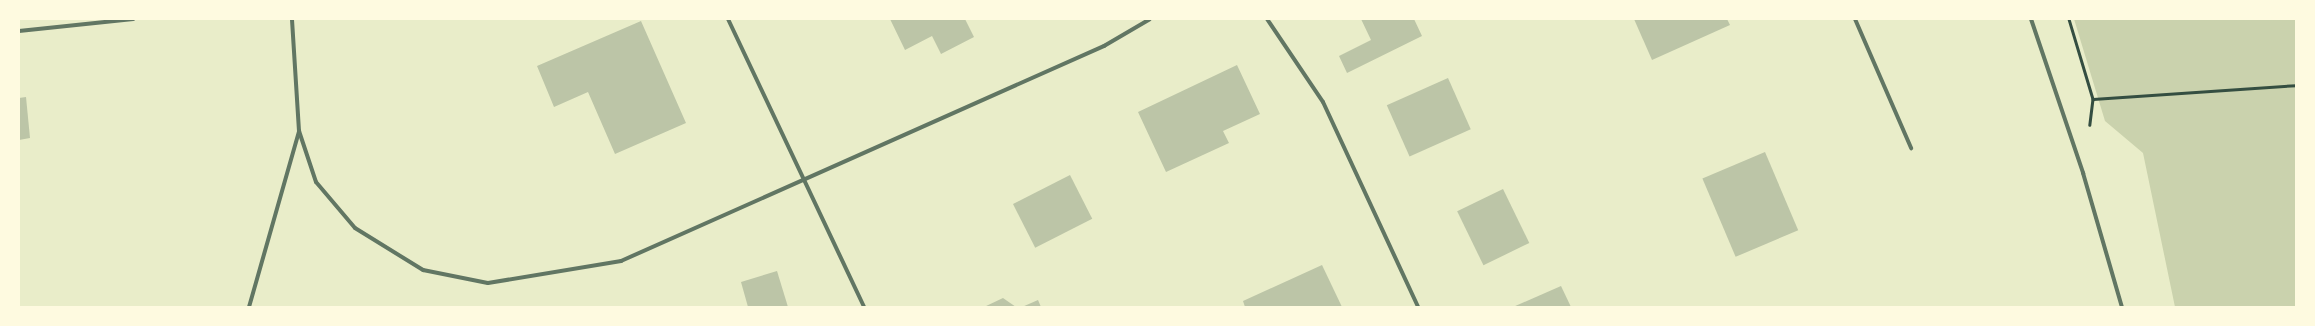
<!DOCTYPE html>
<html>
<head>
<meta charset="utf-8">
<style>
	body { margin:0 }
	#map { position:relative; width:2315px; height:326px; overflow:hidden; background:#e9edc9; font-family:"PT Sans Narrow",sans-serif }
	div>[style] { position:absolute }
	[style*='--x'] { left:calc(var(--x)*1px); top:calc(var(--y)*1px); width:calc(var(--w)*1px); rotate:calc(var(--a)*1deg) }
	.green>* { inset:0; background:#cad2ad }
	.building>* { inset:0; background:#bcc5a7; transform-origin:0 0 }
	.path>* { height:2.5px; margin:-1.25px; padding:0 1.25px; transform-origin:1.25px; border-radius:1.25px; background:#344e41 }
	.minor>* { height:4px; margin:-2px; padding:0 2px; transform-origin:2px; border-radius:2px; background:#617663 }
	span { translate:-50% -50%; white-space:nowrap; text-align:center; line-height:1.15; -webkit-text-stroke:3.5px #fefae0; paint-order:stroke }
	.frame { position:absolute; inset:0; border:20px solid #fefae0; pointer-events:none }
</style>
</head>
<body>
<div id="map">
	<div class="green">
		<i style="clip-path:polygon(2074px 19px,2296px 19px,2296px 307px,2175px 307px,2143px 153px,2105px 121px)"></i>
	</div>
	<div class="building">
		<i style="clip-path:polygon(890px 19px,965px 19px,974px 37px,941px 54px,932px 36px,905px 50px)"></i>
		<i style="clip-path:polygon(1361px 19px,1414px 19px,1422px 36px,1347px 73px,1339px 56px,1371px 40px)"></i>
		<i style="clip-path:polygon(1634px 19px,1727px 19px,1730px 25px,1652px 60px)"></i>
		<i style="clip-path:polygon(641px 21px,686px 123px,615px 154px,588px 92px,554px 107px,537px 66px)"></i>
		<i style="clip-path:polygon(1237px 65px,1260px 114px,1223px 131px,1229px 143px,1166px 172px,1138px 112px)"></i>
		<i style="left:1448px;top:78px;width:56px;height:67px;rotate:66deg"></i>
		<i style="clip-path:polygon(26px 97px,30px 138px,19px 140px,19px 98px)"></i>
		<i style="left:1765px;top:152px;width:85px;height:68px;rotate:67deg"></i>
		<i style="left:1070px;top:175px;width:49px;height:64px;rotate:63deg"></i>
		<i style="left:1503px;top:189px;width:60px;height:51px;rotate:64deg"></i>
		<i style="clip-path:polygon(1322px 265px,1342px 307px,1245px 307px,1243px 301px)"></i>
		<i style="clip-path:polygon(777px 271px,788px 307px,748px 307px,741px 282px)"></i>
		<i style="clip-path:polygon(1561px 286px,1571px 307px,1513px 307px)"></i>
		<i style="clip-path:polygon(1003px 298px,1016px 307px,984px 307px)"></i>
		<i style="clip-path:polygon(1038px 300px,1041px 307px,1022px 307px)"></i>
	</div>
	<div class="path">
		<i style="--x:2069;--y:19;--w:84;--a:73.3"></i>
		<i style="--x:2093;--y:99;--w:26;--a:97"></i>
		<i style="--x:2093;--y:99;--w:203;--a:-3.9"></i>
	</div>
	<div class="minor">
		<i style="--x:728;--y:19;--w:318;--a:64.7"></i>
		<i style="--x:1267;--y:19;--w:100;--a:56"></i>
		<i style="--x:1323;--y:102;--w:226;--a:65.1"></i>
		<i style="--x:1855;--y:19;--w:141;--a:66.5"></i>
		<i style="--x:2031;--y:19;--w:163;--a:71.3"></i>
		<i style="--x:2083;--y:173;--w:140;--a:73.8"></i>
		<i style="--x:19;--y:31;--w:115;--a:-6"></i>
		<i style="--x:299;--y:131;--w:54;--a:71.6"></i>
		<i style="--x:316;--y:182;--w:60;--a:49.7"></i>
		<i style="--x:355;--y:228;--w:80;--a:31.7"></i>
		<i style="--x:423;--y:270;--w:66;--a:11.3"></i>
		<i style="--x:488;--y:283;--w:135;--a:-9.4"></i>
		<i style="--x:621;--y:261;--w:529;--a:-24"></i>
		<i style="--x:1104;--y:46;--w:53;--a:-30.4"></i>
		<i style="--x:249;--y:307;--w:183;--a:-74.1"></i>
		<i style="--x:299;--y:131;--w:112;--a:-93.6"></i>
	</div>
	<div class="frame"></div>
</div>
</body>
</html>
